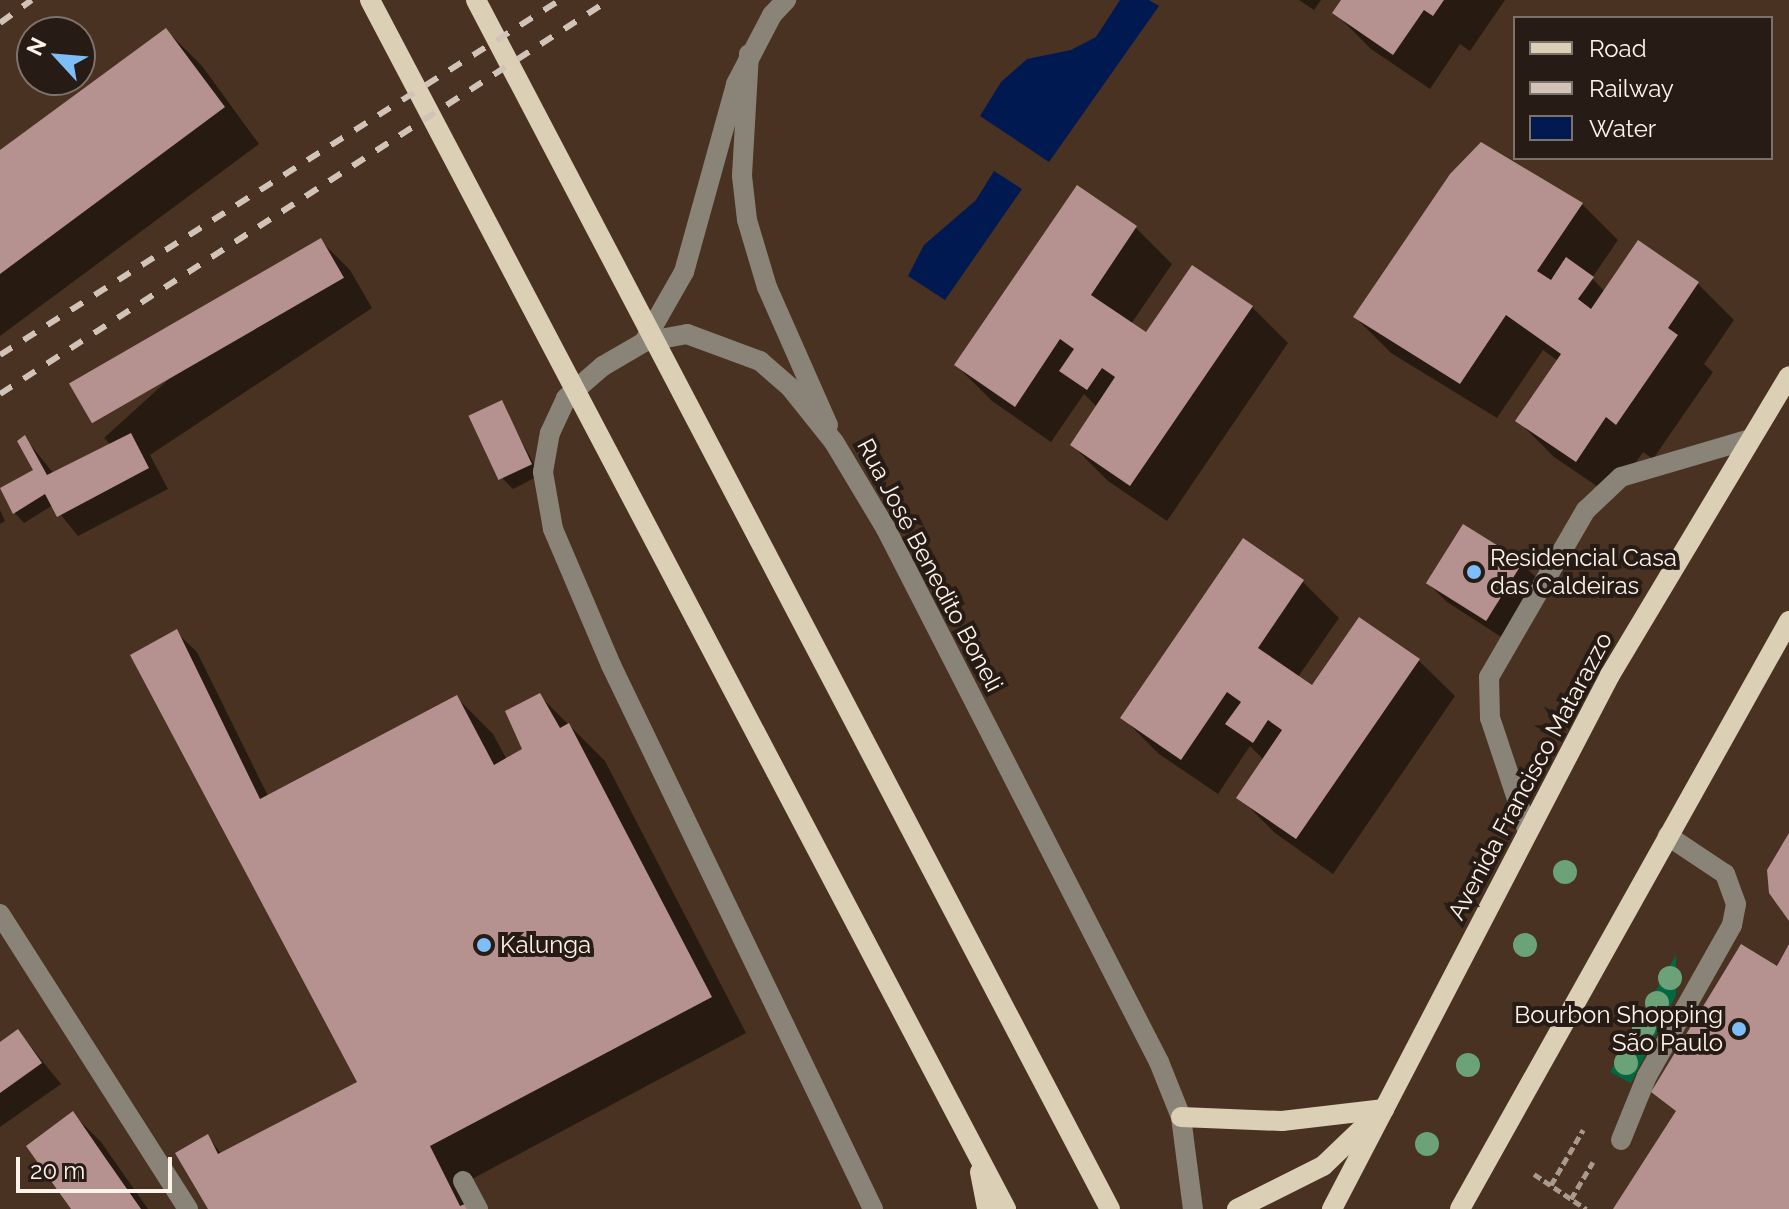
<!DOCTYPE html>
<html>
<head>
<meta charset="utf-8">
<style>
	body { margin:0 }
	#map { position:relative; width:1789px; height:1209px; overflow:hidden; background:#493221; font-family:Raleway,sans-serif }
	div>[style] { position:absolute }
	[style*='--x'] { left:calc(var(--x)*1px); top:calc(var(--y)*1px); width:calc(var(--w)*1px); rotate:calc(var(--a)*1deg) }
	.green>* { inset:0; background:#006941 }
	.water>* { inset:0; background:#001951 }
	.shadow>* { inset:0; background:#0007 }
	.building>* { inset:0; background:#b5928f; transform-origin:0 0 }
	.path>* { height:5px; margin-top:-2.5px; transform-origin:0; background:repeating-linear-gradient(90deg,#aa998c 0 8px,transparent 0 12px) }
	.minor>* { height:20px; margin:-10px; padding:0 10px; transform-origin:10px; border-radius:10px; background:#898477 }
	.major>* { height:20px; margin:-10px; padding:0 10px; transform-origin:10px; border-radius:10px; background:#dbcfb6 }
	.rail>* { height:6px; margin-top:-3px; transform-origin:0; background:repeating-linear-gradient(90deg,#d2c3b8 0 14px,transparent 0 28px) }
	.trees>* { width:24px; height:24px; margin:-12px; border-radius:50%; background:#6ca278 }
	.dots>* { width:22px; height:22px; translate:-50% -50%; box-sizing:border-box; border:4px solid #271c15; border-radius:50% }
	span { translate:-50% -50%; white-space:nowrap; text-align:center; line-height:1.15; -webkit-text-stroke:8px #271c15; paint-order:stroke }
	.poi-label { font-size:24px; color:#fff3ea }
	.left { translate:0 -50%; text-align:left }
	.right { translate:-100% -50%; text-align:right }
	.street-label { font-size:24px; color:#fff3ea }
	.legend { position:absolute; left:1513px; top:16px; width:260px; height:144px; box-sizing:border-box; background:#271c15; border:2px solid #7d726a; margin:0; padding:10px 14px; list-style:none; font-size:24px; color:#fff3ea }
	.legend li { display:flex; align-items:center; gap:16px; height:40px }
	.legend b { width:40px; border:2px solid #7d726a }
	.north { position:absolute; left:16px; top:16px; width:80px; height:80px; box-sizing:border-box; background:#271c15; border:2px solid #7d726a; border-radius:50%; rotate:296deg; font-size:22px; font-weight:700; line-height:32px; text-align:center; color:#fff3ea }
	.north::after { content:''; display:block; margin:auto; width:28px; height:36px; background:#7dbef9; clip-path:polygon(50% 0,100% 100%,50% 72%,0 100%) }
	.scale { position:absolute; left:16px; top:1157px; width:156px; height:36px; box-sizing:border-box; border:4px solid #fff3ea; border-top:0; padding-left:10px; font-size:24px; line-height:28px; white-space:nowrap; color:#fff3ea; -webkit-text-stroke:6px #271c15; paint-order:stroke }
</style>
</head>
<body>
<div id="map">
	<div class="green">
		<i style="clip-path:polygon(1676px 955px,1676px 995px,1631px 1083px,1610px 1072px)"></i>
	</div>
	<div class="water">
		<i style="clip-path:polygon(1120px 0,1149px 0,1159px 6px,1049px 162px,980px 116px,1001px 82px,1027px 59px,1071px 50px,1096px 37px)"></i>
		<i style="clip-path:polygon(994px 171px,1022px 189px,945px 300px,908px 276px,924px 245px,976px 200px)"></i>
	</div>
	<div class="shadow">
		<i style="clip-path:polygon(1299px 0,1321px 0,1314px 10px)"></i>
		<i style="clip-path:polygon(1343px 0,1505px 0,1470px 51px,1460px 44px,1430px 89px,1371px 49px,1335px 13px)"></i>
		<i style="clip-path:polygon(166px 30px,202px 66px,259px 144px,0 336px,0 153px)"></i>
		<i style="clip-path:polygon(1077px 188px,1136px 228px,1172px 264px,1131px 324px,1146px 335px,1193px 267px,1252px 307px,1288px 343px,1167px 521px,1108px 481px,1072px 445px,1097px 407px,1084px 394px,1051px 442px,992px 401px,956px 365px)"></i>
		<i style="clip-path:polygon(1582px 204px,1618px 240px,1592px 278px,1605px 292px,1698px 284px,1734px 320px,1704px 364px,1713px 372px,1653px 459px,1643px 452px,1613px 497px,1554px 457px,1518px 421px,1558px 361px,1543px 350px,1497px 418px,1391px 353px,1355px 317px)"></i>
		<i style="clip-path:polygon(321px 241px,350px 270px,372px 308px,150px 455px,168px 489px,78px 536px,53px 505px,24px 523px,15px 513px,35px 471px,25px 438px,54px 474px,111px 445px,104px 438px)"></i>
		<i style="clip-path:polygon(501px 403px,540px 475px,513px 489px,503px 479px)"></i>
		<i style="clip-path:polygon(0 510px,5px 521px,0 524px)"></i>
		<i style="clip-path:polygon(1521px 563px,1542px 583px,1506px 640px,1447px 602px,1427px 582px)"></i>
		<i style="clip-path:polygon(1303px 582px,1339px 618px,1298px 677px,1313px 688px,1418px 660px,1455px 696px,1333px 874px,1275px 833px,1239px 797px,1264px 760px,1250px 746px,1218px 794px,1159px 754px,1123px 718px)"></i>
		<i style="clip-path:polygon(176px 632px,197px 652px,268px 796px,457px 698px,493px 734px,507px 760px,524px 750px,540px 696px,605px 761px,746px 1033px,459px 1186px,470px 1209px,212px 1209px,208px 1136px,222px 1155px,360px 1083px)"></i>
		<i style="clip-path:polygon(18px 1031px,61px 1084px,0 1127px,0 1044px)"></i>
		<i style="clip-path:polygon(73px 1114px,101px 1142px,148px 1209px,71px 1209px,29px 1146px)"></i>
	</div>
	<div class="building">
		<i style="clip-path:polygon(1341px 0,1444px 0,1433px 16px,1424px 10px,1393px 55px,1332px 13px)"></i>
		<i style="clip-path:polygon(166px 28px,225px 107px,0 274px,0 150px)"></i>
		<i style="clip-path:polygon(1481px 142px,1583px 203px,1537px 271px,1551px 280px,1566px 257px,1594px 277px,1578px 299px,1591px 309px,1638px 240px,1699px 282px,1668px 328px,1678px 335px,1616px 425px,1606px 417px,1576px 462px,1515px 421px,1561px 354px,1506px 315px,1460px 384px,1353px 317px,1450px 174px)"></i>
		<i style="clip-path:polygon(1077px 185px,1137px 226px,1091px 295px,1146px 332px,1192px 265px,1253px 306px,1130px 486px,1070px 445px,1115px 377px,1102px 368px,1087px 390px,1059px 371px,1074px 349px,1060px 339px,1015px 407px,954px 365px)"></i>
		<i style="left:321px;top:238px;width:46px;height:291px;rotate:60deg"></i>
		<i style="left:502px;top:400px;width:71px;height:37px;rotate:65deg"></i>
		<i style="clip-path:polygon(131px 433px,149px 468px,57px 517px,45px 494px,13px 514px,0 488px,33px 470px,17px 441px,25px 435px,47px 475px)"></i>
		<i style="left:1463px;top:524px;width:71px;height:70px;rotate:32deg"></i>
		<i style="clip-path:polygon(1243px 538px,1304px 580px,1258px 648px,1312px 685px,1359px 617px,1420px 659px,1296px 839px,1236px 798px,1282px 730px,1268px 720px,1253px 743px,1225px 724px,1241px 702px,1227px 692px,1181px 760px,1120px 718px)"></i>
		<i style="clip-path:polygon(177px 629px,260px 799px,457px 695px,494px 765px,522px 749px,505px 711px,540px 693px,560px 728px,569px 723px,712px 997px,430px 1146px,460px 1206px,465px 1204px,468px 1209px,208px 1209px,175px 1153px,208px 1134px,218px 1154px,357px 1082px,130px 655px)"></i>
		<i style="clip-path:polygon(1789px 833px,1789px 921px,1769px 893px,1767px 870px)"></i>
		<i style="clip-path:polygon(1741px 944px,1777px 966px,1789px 944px,1789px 1209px,1613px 1209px,1676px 1111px,1651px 1092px)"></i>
		<i style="clip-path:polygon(18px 1029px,42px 1063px,0 1093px,0 1042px)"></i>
		<i style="clip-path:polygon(73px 1111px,106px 1159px,141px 1209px,71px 1209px,26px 1146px)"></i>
	</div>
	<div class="path">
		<i style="--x:1534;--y:1174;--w:63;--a:33.9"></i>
		<i style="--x:1551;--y:1185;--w:64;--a:-59.8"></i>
		<i style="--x:1571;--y:1199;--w:43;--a:-59.3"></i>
	</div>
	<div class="minor">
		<i style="--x:749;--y:54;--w:122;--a:93.3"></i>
		<i style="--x:742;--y:176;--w:44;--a:83.5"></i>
		<i style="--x:747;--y:220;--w:70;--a:73.4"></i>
		<i style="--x:767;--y:287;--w:151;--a:66.2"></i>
		<i style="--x:644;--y:342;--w:81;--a:-60.3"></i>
		<i style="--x:684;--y:272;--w:195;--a:-74.5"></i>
		<i style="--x:736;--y:84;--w:78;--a:-62.4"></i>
		<i style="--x:772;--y:15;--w:21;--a:-47"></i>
		<i style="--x:1527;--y:829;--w:117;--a:-108.4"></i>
		<i style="--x:1490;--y:718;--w:41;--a:-91.4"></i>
		<i style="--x:1489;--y:677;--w:193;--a:-59.9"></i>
		<i style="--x:1586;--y:510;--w:48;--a:-43.3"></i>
		<i style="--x:1621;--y:477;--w:131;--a:-16.4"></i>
		<i style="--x:0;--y:914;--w:350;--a:57.5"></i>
		<i style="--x:1621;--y:1140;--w:69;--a:-67.9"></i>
		<i style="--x:1647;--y:1076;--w:173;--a:-60.6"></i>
		<i style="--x:1732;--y:925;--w:21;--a:-79"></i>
		<i style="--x:1736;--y:904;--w:32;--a:-110"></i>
		<i style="--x:1725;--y:874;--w:69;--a:-146.3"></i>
		<i style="--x:463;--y:1181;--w:32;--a:62"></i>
		<i style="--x:873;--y:1209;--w:604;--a:-115.72"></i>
		<i style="--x:611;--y:665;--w:148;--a:-113.1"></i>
		<i style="--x:553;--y:529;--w:58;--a:-100"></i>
		<i style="--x:543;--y:472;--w:40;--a:-80"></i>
		<i style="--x:550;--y:433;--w:38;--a:-65"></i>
		<i style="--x:566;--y:398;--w:49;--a:-40.9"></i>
		<i style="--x:603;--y:366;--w:48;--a:-30.3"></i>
		<i style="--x:644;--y:342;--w:44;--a:-10.5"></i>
		<i style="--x:687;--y:334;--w:78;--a:20.3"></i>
		<i style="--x:760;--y:361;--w:40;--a:41"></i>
		<i style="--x:790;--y:387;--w:70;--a:51.3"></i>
		<i style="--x:834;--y:442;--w:101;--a:59.1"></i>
		<i style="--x:886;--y:529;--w:599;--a:62.88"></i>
		<i style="--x:1159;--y:1062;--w:59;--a:68.2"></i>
		<i style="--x:1181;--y:1117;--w:93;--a:82.6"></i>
	</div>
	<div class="major">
		<i style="--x:370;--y:0;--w:1366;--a:62.25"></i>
		<i style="--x:476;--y:0;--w:1365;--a:62.33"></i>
		<i style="--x:1181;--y:1117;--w:101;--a:2.3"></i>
		<i style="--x:1282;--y:1121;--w:103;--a:-6.7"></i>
		<i style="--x:980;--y:1172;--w:38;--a:79"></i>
		<i style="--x:1237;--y:1209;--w:96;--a:-26.6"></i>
		<i style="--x:1323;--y:1166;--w:68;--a:-43.8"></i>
		<i style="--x:1332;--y:1209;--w:602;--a:-62.5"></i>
		<i style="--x:1610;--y:675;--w:348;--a:-59.1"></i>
		<i style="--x:1460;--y:1209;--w:674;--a:-60.77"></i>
	</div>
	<div class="rail">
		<i style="--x:0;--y:23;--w:39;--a:-36"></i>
		<i style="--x:0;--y:355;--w:663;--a:-32.37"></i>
		<i style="--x:0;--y:394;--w:725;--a:-32.9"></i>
	</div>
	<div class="trees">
		<i style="left:1565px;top:872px"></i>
		<i style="left:1525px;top:945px"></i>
		<i style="left:1670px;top:978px"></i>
		<i style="left:1657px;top:1003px"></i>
		<i style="left:1644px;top:1027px"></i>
		<i style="left:1626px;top:1063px"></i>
		<i style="left:1468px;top:1065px"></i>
		<i style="left:1427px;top:1144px"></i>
	</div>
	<div class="dots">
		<i style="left:1474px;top:572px;background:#7dbef9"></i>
		<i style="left:484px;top:945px;background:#7dbef9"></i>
		<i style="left:1739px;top:1029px;background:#7dbef9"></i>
	</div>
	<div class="poi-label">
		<span class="left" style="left:1490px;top:572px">Residencial Casa<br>das Caldeiras</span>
		<span class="left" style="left:500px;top:945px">Kalunga</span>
		<span class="right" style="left:1723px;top:1029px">Bourbon Shopping<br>São Paulo</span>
	</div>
	<div class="street-label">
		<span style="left:930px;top:565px;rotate:62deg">Rua José Benedito Boneli</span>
		<span style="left:1530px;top:776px;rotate:-62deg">Avenida Francisco Matarazzo</span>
	</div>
	<ul class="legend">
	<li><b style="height:10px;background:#dbcfb6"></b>Road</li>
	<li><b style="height:10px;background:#d2c3b8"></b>Railway</li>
	<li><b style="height:22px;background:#001951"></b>Water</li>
	</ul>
	<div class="north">N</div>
	<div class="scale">20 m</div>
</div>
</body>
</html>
